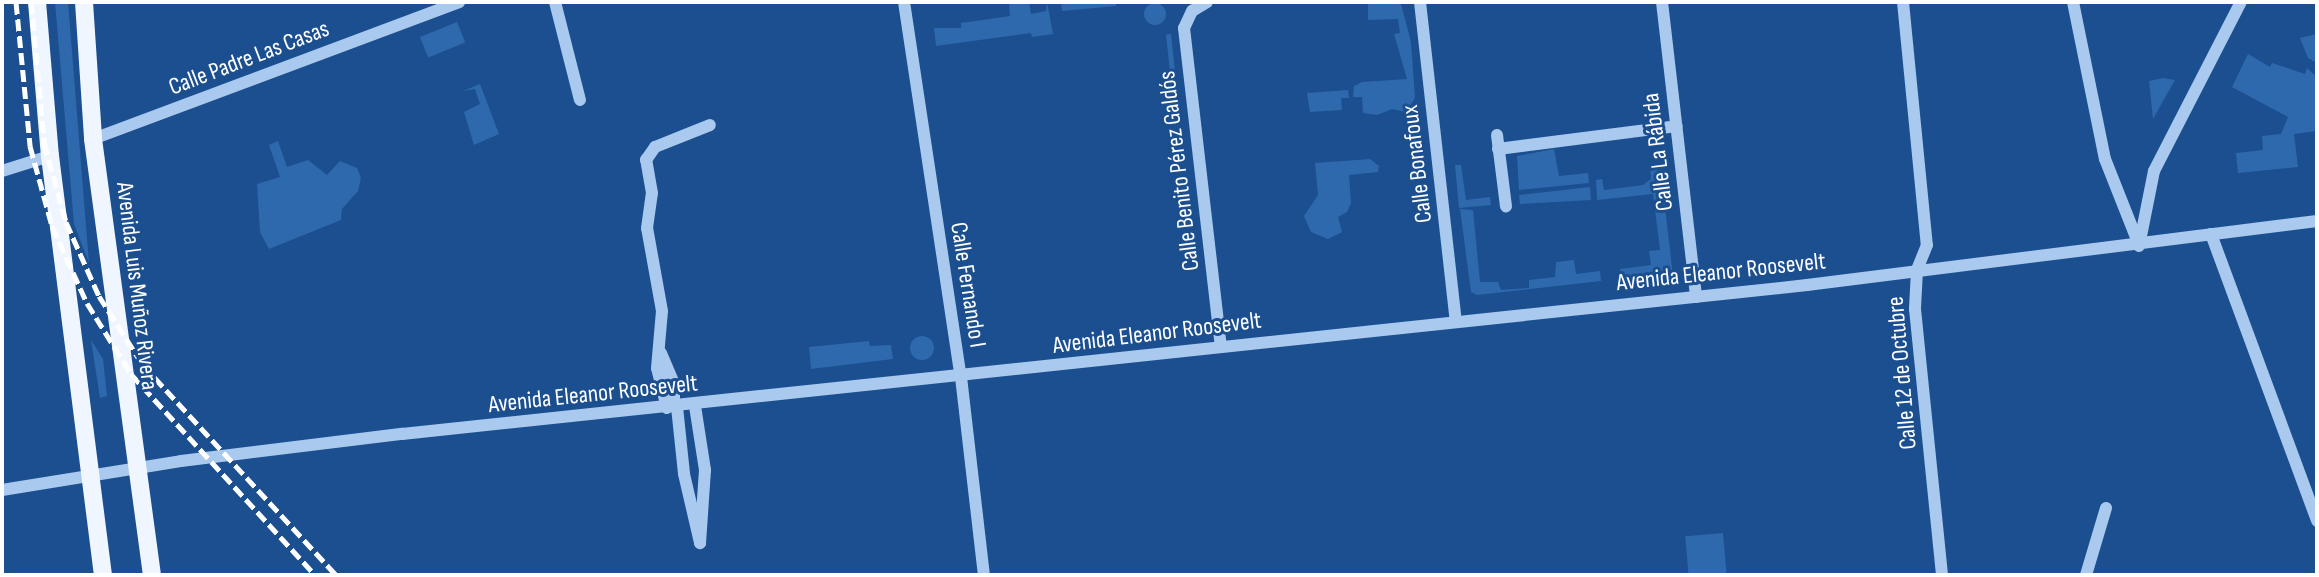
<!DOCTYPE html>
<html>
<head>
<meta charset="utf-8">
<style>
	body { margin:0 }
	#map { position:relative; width:2319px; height:577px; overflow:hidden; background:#1b4f8f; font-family:"Sofia Sans Condensed",sans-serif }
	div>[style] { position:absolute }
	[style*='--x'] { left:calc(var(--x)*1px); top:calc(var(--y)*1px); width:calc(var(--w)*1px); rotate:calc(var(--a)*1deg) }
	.green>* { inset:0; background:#2e69ad; transform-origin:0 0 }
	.round { border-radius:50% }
	.minor>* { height:12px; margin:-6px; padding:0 6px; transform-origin:6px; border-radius:6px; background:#a9c9ee }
	.major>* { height:18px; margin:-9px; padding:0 9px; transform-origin:9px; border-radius:9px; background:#f0f6ff }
	.rail>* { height:5px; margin-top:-2.5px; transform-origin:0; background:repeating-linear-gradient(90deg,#fff 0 12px,transparent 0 17px) }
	span { translate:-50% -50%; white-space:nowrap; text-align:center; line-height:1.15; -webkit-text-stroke:6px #1b4f8f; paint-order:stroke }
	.street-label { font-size:24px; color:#fff }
	.frame { position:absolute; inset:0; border:4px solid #fff; pointer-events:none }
</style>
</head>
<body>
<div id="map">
	<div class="green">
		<i style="clip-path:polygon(55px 2px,68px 2px,89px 263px,74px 224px)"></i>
		<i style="clip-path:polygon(1009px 2px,1029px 2px,1031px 14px,1046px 11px,1047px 2px,1053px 34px,1032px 37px,1031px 33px,936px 46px,934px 28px,961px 28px,961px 23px,1010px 16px)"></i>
		<i style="clip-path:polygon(1061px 2px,1116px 2px,1116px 6px,1062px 11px)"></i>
		<i style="clip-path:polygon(1368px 2px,1401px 4px,1411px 42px,1415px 98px,1406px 112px,1392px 109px,1377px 115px,1363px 113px,1362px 97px,1353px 97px,1354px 86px,1362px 82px,1407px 79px,1394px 34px,1400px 33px,1398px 19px,1368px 20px)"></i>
		<i class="round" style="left:1144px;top:3px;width:22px;height:22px"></i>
		<i style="left:457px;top:22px;width:22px;height:40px;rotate:68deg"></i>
		<i style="left:1171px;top:34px;width:73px;height:5px;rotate:84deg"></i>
		<i style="clip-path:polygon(2317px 34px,2317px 63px,2308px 58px,2300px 38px)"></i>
		<i style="clip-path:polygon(2248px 54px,2270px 67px,2272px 63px,2305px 74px,2307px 68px,2317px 77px,2317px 131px,2294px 134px,2298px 167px,2238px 173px,2236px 153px,2263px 150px,2262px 136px,2281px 134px,2288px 117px,2232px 87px)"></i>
		<i style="clip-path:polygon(2163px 78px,2175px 80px,2153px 119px,2149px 81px)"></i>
		<i style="clip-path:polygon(480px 84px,499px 134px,474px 145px,464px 112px,480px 104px,475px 89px,463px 91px)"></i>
		<i style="clip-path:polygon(1348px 90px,1349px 98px,1341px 98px,1342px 110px,1310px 112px,1307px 93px)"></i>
		<i style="clip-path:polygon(278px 141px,287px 167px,308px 160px,327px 175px,340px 161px,357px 168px,361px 178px,358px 191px,342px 209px,341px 220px,269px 249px,260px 232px,257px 184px,280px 177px,269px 145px)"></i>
		<i style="clip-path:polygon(1554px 149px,1559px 176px,1588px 173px,1589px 183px,1519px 190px,1517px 156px)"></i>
		<i style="clip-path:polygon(1370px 159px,1379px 166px,1378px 172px,1349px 175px,1351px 203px,1347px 212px,1338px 217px,1342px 232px,1328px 239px,1311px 232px,1304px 216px,1318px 195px,1315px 163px)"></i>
		<i style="clip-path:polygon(1660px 163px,1673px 276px,1621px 281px,1620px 269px,1651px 265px,1649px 251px,1660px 250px,1653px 194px,1597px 200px,1596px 180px,1602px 179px,1604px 190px,1643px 185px,1651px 179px,1650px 165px)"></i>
		<i style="clip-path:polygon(1455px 165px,1461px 165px,1466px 200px,1490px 197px,1491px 205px,1459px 208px)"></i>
		<i style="clip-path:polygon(1590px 187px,1591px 200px,1520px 204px,1519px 195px)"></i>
		<i style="clip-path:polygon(1460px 209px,1473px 210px,1480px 282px,1498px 282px,1501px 290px,1529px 288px,1529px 280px,1555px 277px,1556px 262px,1574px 260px,1576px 274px,1600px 271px,1601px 281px,1477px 295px,1471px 292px)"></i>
		<i class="round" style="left:910px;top:336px;width:24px;height:24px"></i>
		<i style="clip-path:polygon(91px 340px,103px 359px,107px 396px,100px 398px)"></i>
		<i style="clip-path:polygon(869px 341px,870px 346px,891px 345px,893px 359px,811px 369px,809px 347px)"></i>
		<i style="left:1723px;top:533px;width:42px;height:38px;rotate:85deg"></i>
	</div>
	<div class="minor">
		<i style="--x:555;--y:2;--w:101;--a:75.7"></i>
		<i style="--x:904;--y:2;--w:379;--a:81.4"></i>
		<i style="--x:961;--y:377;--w:199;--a:83.4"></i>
		<i style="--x:1207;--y:2;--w:17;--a:149"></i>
		<i style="--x:1192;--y:11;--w:19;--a:115"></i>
		<i style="--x:1184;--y:28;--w:320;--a:83.4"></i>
		<i style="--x:1420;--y:2;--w:321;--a:83.6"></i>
		<i style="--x:1662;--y:2;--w:297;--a:83.4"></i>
		<i style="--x:1903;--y:2;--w:244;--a:84.4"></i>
		<i style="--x:1927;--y:245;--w:27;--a:112"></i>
		<i style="--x:1917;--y:270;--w:39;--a:93"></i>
		<i style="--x:1915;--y:309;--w:267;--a:84.2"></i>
		<i style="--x:2073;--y:2;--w:160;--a:78.5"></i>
		<i style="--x:2105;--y:159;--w:92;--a:68.4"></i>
		<i style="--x:1497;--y:135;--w:72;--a:82.8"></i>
		<i style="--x:93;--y:139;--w:391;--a:-20.5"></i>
		<i style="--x:1498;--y:149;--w:180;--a:-7.3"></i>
		<i style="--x:2;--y:171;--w:50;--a:-17.4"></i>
		<i style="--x:2211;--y:234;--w:306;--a:69.7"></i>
		<i style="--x:2139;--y:246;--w:76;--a:-78.7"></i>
		<i style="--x:2154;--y:171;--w:190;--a:-62.8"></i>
		<i style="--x:661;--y:353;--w:33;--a:67"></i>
		<i style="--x:674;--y:383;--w:24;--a:90"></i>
		<i style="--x:695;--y:406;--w:65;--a:81.1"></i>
		<i style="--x:705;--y:470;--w:73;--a:93.9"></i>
		<i style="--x:677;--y:407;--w:67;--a:84"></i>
		<i style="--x:684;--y:474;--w:71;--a:76.9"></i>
		<i style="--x:667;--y:408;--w:41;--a:-104"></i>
		<i style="--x:657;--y:368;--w:57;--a:-85"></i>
		<i style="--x:662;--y:311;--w:84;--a:-100.2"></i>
		<i style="--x:647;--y:228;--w:35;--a:-82"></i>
		<i style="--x:652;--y:193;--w:34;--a:-100"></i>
		<i style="--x:646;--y:160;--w:16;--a:-55"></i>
		<i style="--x:655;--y:147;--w:59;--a:-21.8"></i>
		<i style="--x:2;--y:490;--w:181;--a:-9.2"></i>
		<i style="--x:181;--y:461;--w:223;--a:-7"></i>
		<i style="--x:402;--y:434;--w:1413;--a:-6.05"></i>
		<i style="--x:1807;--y:285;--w:514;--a:-7.15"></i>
		<i style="--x:2086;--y:575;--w:70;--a:-73.4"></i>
	</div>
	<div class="major">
		<i style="--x:37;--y:2;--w:155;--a:85.2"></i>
		<i style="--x:50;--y:156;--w:422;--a:82.8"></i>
		<i style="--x:84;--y:2;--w:137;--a:86.2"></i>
		<i style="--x:93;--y:139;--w:440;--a:82.3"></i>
	</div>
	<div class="rail">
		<i style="--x:16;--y:2;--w:145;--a:84.4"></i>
		<i style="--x:30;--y:146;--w:83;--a:74.6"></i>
		<i style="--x:52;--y:226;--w:85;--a:65.6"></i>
		<i style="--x:87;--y:303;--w:84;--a:58.2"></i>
		<i style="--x:131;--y:374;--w:273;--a:47.5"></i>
		<i style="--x:31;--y:2;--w:142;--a:84.7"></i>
		<i style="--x:44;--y:143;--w:82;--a:74.4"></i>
		<i style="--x:66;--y:222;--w:81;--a:66"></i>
		<i style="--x:99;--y:296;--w:82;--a:57.5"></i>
		<i style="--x:143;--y:365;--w:285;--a:47.4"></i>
	</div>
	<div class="street-label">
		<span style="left:249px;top:58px;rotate:-21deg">Calle Padre Las Casas</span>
		<span style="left:1658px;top:152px;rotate:-97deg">Calle La Rábida</span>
		<span style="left:1417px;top:164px;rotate:-97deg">Calle Bonafoux</span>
		<span style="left:1179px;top:171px;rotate:-97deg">Calle Benito Pérez Galdós</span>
		<span style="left:1721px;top:272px;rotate:-6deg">Avenida Eleanor Roosevelt</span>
		<span style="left:968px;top:285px;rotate:81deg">Calle Fernando I</span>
		<span style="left:137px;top:286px;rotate:83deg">Avenida Luis Muñoz Rivera</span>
		<span style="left:1157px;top:333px;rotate:-7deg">Avenida Eleanor Roosevelt</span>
		<span style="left:1902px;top:373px;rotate:-95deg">Calle 12 de Octubre</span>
		<span style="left:593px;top:394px;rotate:-6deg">Avenida Eleanor Roosevelt</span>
	</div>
	<div class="frame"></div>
</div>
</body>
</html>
